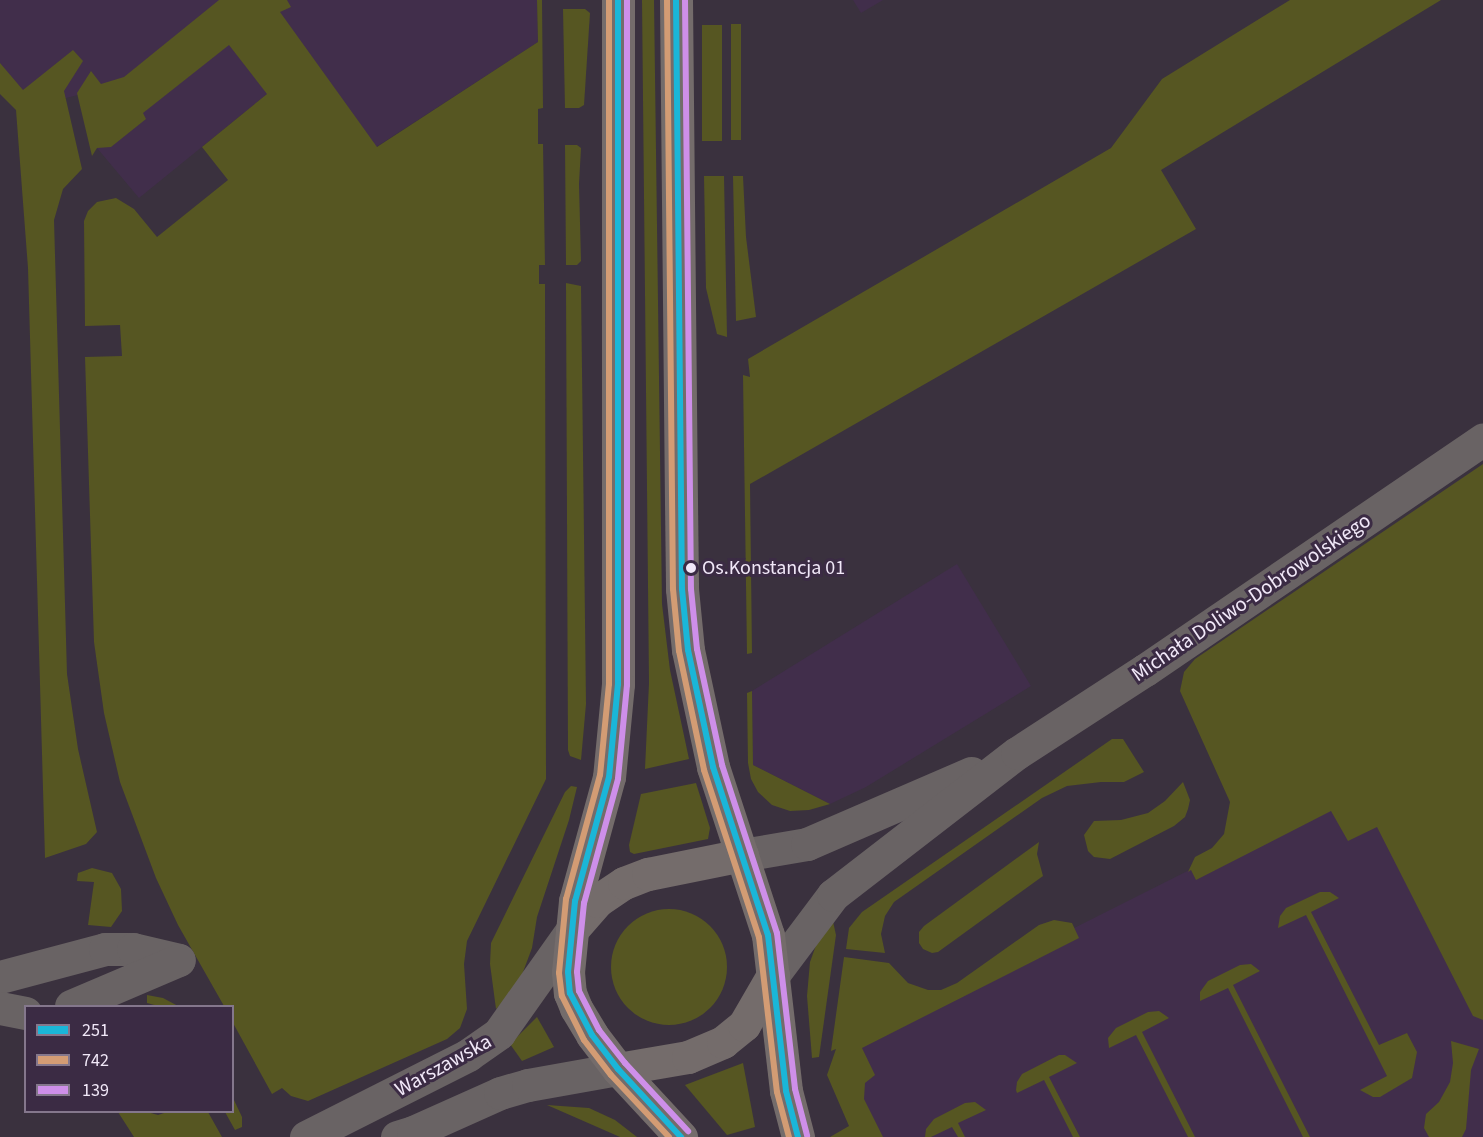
<!DOCTYPE html>
<html>
<head>
<meta charset="utf-8">
<style>
	body { margin:0 }
	#map { position:relative; width:1483px; height:1137px; overflow:hidden; background:#3a313e; font-family:"Source Sans 3",sans-serif }
	div>[style] { position:absolute }
	[style*='--x'] { left:calc(var(--x)*1px); top:calc(var(--y)*1px); width:calc(var(--w)*1px); rotate:calc(var(--a)*1deg) }
	.built>* { inset:0; background:#412e4b }
	.green>* { inset:0; background:#565622; transform-origin:0 0 }
	.round { border-radius:50% }
	.minor>* { height:33px; margin:-16.5px; padding:0 16.5px; transform-origin:16.5px; border-radius:16.5px; background:#696364 }
	.major>* { height:33px; margin:-16.5px; padding:0 16.5px; transform-origin:16.5px; border-radius:16.5px; background:#746c6b }
	.bus-1>* { height:6px; margin:-3px; padding:0 3px; transform-origin:3px; border-radius:3px; background:#1ab6d8 }
	.bus-2>* { height:6px; margin:-3px; padding:0 3px; transform-origin:3px; border-radius:3px; background:#d39c74 }
	.bus-3>* { height:6px; margin:-3px; padding:0 3px; transform-origin:3px; border-radius:3px; background:#ce8fe9 }
	.dots>* { width:16px; height:16px; translate:-50% -50%; box-sizing:border-box; border:3px solid #3b2b44; border-radius:50% }
	span { translate:-50% -50%; white-space:nowrap; text-align:center; line-height:1.15; -webkit-text-stroke:6px #3b2b44; paint-order:stroke }
	.bus-label { font-size:20px; color:#f1e8f8 }
	.left { translate:0 -50%; text-align:left }
	.street-label { font-size:21px; color:#f1e8f8 }
	.legend { position:absolute; left:24px; top:1005px; width:210px; height:108px; box-sizing:border-box; background:#3b2b44; border:2px solid #84778c; margin:0; padding:8px 10px; list-style:none; font-size:18px; color:#f1e8f8 }
	.legend li { display:flex; align-items:center; gap:12px; height:30px }
	.legend b { width:30px; border:2px solid #84778c }
</style>
</head>
<body>
<div id="map">
	<div class="built">
		<i style="clip-path:polygon(0 0,537px 0,538px 42px,376px 147px,310px 59px,139px 198px,97px 148px,118px 85px,66px 98px,0 94px)"></i>
		<i style="clip-path:polygon(853px 0,883px 0,861px 13px)"></i>
		<i style="clip-path:polygon(1483px 481px,1483px 1137px,865px 1137px,836px 1048px,1255px 837px)"></i>
		<i style="clip-path:polygon(957px 564px,1031px 686px,866px 787px,830px 804px,753px 765px,752px 691px)"></i>
	</div>
	<div class="green">
		<i style="clip-path:polygon(219px 0,287px 0,291px 7px,280px 12px,377px 147px,538px 42px,537px 0,542px 0,543px 108px,538px 109px,538px 144px,543px 144px,545px 265px,539px 265px,539px 284px,545px 284px,546px 779px,467px 941px,464px 964px,467px 1009px,460px 1028px,447px 1039px,308px 1101px,291px 1096px,282px 1088px,272px 1094px,233px 1023px,232px 1006px,224px 1006px,178px 925px,156px 878px,120px 782px,104px 713px,94px 642px,85px 357px,122px 356px,120px 325px,85px 326px,84px 221px,88px 211px,97px 202px,116px 198px,134px 209px,157px 237px,228px 180px,202px 147px,267px 94px,229px 45px,143px 113px,146px 119px,111px 147px,97px 148px,92px 156px,77px 93px,91px 71px,101px 84px,124px 77px)"></i>
		<i style="clip-path:polygon(642px 0,654px 0,662px 604px,670px 670px,689px 759px,645px 769px,649px 683px)"></i>
		<i style="clip-path:polygon(1290px 0,1441px 0,1161px 170px,1196px 229px,750px 484px,752px 653px,747px 654px,743px 375px,750px 377px,748px 359px,1111px 148px,1162px 79px)"></i>
		<i style="clip-path:polygon(563px 9px,585px 9px,590px 13px,584px 105px,579px 108px,565px 108px)"></i>
		<i style="left:731px;top:24px;width:10px;height:116px"></i>
		<i style="left:702px;top:25px;width:20px;height:116px"></i>
		<i style="clip-path:polygon(73px 50px,83px 61px,64px 91px,82px 169px,63px 189px,54px 220px,67px 674px,78px 749px,97px 832px,86px 844px,45px 858px,28px 268px,16px 110px,0 94px,0 63px,23px 90px)"></i>
		<i style="clip-path:polygon(565px 145px,577px 145px,581px 148px,579px 184px,581px 261px,577px 265px,566px 265px)"></i>
		<i style="clip-path:polygon(704px 176px,724px 176px,727px 337px,717px 334px,706px 288px)"></i>
		<i style="clip-path:polygon(733px 176px,743px 176px,746px 237px,756px 317px,736px 321px)"></i>
		<i style="clip-path:polygon(566px 283px,581px 286px,586px 704px,581px 760px,570px 756px,568px 750px)"></i>
		<i style="clip-path:polygon(1483px 464px,1483px 1020px,1473px 1016px,1377px 827px,1348px 841px,1331px 811px,1196px 880px,1191px 870px,1188px 872px,1195px 857px,1212px 848px,1224px 834px,1230px 802px,1180px 691px,1184px 672px,1195px 659px)"></i>
		<i style="clip-path:polygon(752px 691px,753px 765px,830px 804px,809px 810px,790px 811px,772px 805px,758px 792px,751px 779px,748px 763px,747px 693px)"></i>
		<i style="clip-path:polygon(1112px 739px,1123px 739px,1144px 772px,1124px 782px,1101px 782px,1067px 786px,1042px 798px,894px 902px,885px 916px,881px 934px,885px 953px,846px 949px,849px 928px,862px 912px)"></i>
		<i style="clip-path:polygon(1183px 782px,1190px 800px,1188px 809px,1185px 817px,1174px 826px,1110px 859px,1094px 857px,1088px 851px,1084px 835px,1094px 821px,1121px 820px,1148px 813px,1165px 801px)"></i>
		<i style="clip-path:polygon(696px 783px,710px 828px,708px 839px,634px 854px,630px 852px,629px 845px,641px 794px)"></i>
		<i style="clip-path:polygon(571px 786px,577px 787px,569px 820px,537px 917px,532px 948px,517px 988px,496px 1009px,490px 964px,491px 943px,565px 792px)"></i>
		<i style="clip-path:polygon(1039px 842px,1037px 854px,1043px 876px,938px 952px,932px 953px,923px 949px,919px 943px,919px 932px,924px 926px)"></i>
		<i style="clip-path:polygon(92px 868px,112px 873px,121px 889px,122px 911px,111px 927px,88px 925px,94px 882px,77px 881px,78px 873px)"></i>
		<i style="clip-path:polygon(1320px 892px,1330px 892px,1339px 898px,1311px 912px,1379px 1045px,1407px 1033px,1417px 1052px,1412px 1078px,1380px 1097px,1373px 1097px,1360px 1090px,1387px 1076px,1306px 915px,1278px 928px,1280px 916px,1286px 908px)"></i>
		<i class="round" style="left:611px;top:909px;width:116px;height:116px"></i>
		<i style="clip-path:polygon(832px 917px,836px 935px,819px 1057px,812px 1058px,807px 996px,810px 962px,819px 937px)"></i>
		<i style="clip-path:polygon(1054px 920px,1072px 923px,1079px 938px,862px 1048px,875px 1075px,865px 1083px,864px 1099px,883px 1137px,830px 1137px,849px 1126px,827px 1075px,836px 1049px,831px 1051px,844px 957px,889px 963px,908px 983px,928px 990px,941px 990px,957px 983px,1039px 925px)"></i>
		<i style="clip-path:polygon(1251px 964px,1260px 971px,1233px 985px,1310px 1137px,1303px 1137px,1228px 988px,1200px 1001px,1200px 992px,1208px 981px,1240px 965px)"></i>
		<i style="clip-path:polygon(147px 995px,163px 998px,178px 1006px,158px 1006px,147px 1003px)"></i>
		<i style="clip-path:polygon(1159px 1011px,1169px 1018px,1142px 1032px,1195px 1137px,1188px 1137px,1136px 1035px,1109px 1048px,1108px 1038px,1116px 1028px,1148px 1012px)"></i>
		<i style="clip-path:polygon(537px 1017px,554px 1047px,522px 1061px,510px 1044px)"></i>
		<i style="clip-path:polygon(1451px 1041px,1479px 1049px,1471px 1070px,1466px 1129px,1462px 1137px,1429px 1137px,1424px 1128px,1426px 1114px,1439px 1102px,1450px 1082px,1453px 1063px)"></i>
		<i style="clip-path:polygon(1059px 1055px,1065px 1055px,1077px 1063px,1049px 1077px,1080px 1137px,1073px 1137px,1044px 1080px,1017px 1093px,1016px 1090px,1017px 1082px,1022px 1074px)"></i>
		<i style="clip-path:polygon(743px 1063px,755px 1127px,727px 1135px,685px 1085px)"></i>
		<i style="clip-path:polygon(233px 1098px,242px 1117px,242px 1127px,235px 1130px,225px 1112px,232px 1112px)"></i>
		<i style="clip-path:polygon(975px 1102px,986px 1110px,958px 1123px,965px 1137px,958px 1137px,952px 1127px,931px 1137px,925px 1137px,926px 1129px,934px 1119px,965px 1103px)"></i>
		<i style="clip-path:polygon(547px 1105px,589px 1108px,615px 1120px,637px 1137px,620px 1137px)"></i>
		<i style="clip-path:polygon(118px 1112px,147px 1112px,158px 1115px,167px 1112px,208px 1112px,222px 1137px,134px 1137px)"></i>
	</div>
	<div class="minor">
		<i style="--x:742;--y:855;--w:66;--a:-9.6"></i>
		<i style="--x:807;--y:844;--w:179;--a:-23.4"></i>
		<i style="--x:773;--y:975;--w:100;--a:-53.1"></i>
		<i style="--x:833;--y:895;--w:232;--a:-37.7"></i>
		<i style="--x:1017;--y:753;--w:153;--a:-33"></i>
		<i style="--x:1145;--y:670;--w:409;--a:-34.3"></i>
		<i style="--x:0;--y:977;--w:109;--a:-14.9"></i>
		<i style="--x:105;--y:949;--w:28;--a:0"></i>
		<i style="--x:133;--y:949;--w:47;--a:13.4"></i>
		<i style="--x:71;--y:1006;--w:117;--a:-23.1"></i>
		<i style="--x:0;--y:1008;--w:26;--a:11"></i>
		<i style="--x:306;--y:1137;--w:182;--a:-26.8"></i>
		<i style="--x:468;--y:1055;--w:38;--a:-35"></i>
		<i style="--x:499;--y:1033;--w:126;--a:-54.7"></i>
		<i style="--x:397;--y:1137;--w:17;--a:-17"></i>
		<i style="--x:413;--y:1132;--w:95;--a:-24.1"></i>
		<i style="--x:500;--y:1093;--w:29;--a:-16"></i>
		<i style="--x:528;--y:1085;--w:91;--a:-10.1"></i>
	</div>
	<div class="major">
		<i style="--x:618;--y:0;--w:684;--a:90"></i>
		<i style="--x:618;--y:684;--w:93;--a:95.5"></i>
		<i style="--x:609;--y:777;--w:129;--a:105.3"></i>
		<i style="--x:575;--y:901;--w:71;--a:95.6"></i>
		<i style="--x:568;--y:972;--w:21;--a:85"></i>
		<i style="--x:570;--y:993;--w:16;--a:68"></i>
		<i style="--x:576;--y:1008;--w:31;--a:59"></i>
		<i style="--x:592;--y:1035;--w:43;--a:52.6"></i>
		<i style="--x:618;--y:1069;--w:93;--a:47.2"></i>
		<i style="--x:676;--y:0;--w:502;--a:89.43"></i>
		<i style="--x:681;--y:502;--w:87;--a:89.3"></i>
		<i style="--x:682;--y:589;--w:61;--a:84.4"></i>
		<i style="--x:688;--y:650;--w:120;--a:77.9"></i>
		<i style="--x:713;--y:767;--w:177;--a:71.9"></i>
		<i style="--x:768;--y:935;--w:157;--a:83.4"></i>
		<i style="--x:786;--y:1091;--w:48;--a:75.4"></i>
		<i style="--x:572;--y:930;--w:38;--a:-49"></i>
		<i style="--x:597;--y:901;--w:32;--a:-34"></i>
		<i style="--x:624;--y:883;--w:26;--a:-21"></i>
		<i style="--x:648;--y:874;--w:96;--a:-11.4"></i>
		<i style="--x:618;--y:1069;--w:71;--a:-9.7"></i>
		<i style="--x:688;--y:1057;--w:38;--a:-23"></i>
		<i style="--x:723;--y:1042;--w:27;--a:-39"></i>
		<i style="--x:744;--y:1025;--w:58;--a:-59.9"></i>
	</div>
	<div class="bus-1">
		<i style="--x:618;--y:0;--w:684;--a:90"></i>
		<i style="--x:618;--y:684;--w:93;--a:95.5"></i>
		<i style="--x:609;--y:777;--w:129;--a:105.3"></i>
		<i style="--x:575;--y:901;--w:71;--a:95.6"></i>
		<i style="--x:568;--y:972;--w:21;--a:85"></i>
		<i style="--x:570;--y:993;--w:47;--a:62.4"></i>
		<i style="--x:592;--y:1035;--w:43;--a:52.6"></i>
		<i style="--x:618;--y:1069;--w:93;--a:47.2"></i>
		<i style="--x:676;--y:0;--w:589;--a:89.42"></i>
		<i style="--x:682;--y:589;--w:61;--a:84.4"></i>
		<i style="--x:688;--y:650;--w:120;--a:77.9"></i>
		<i style="--x:713;--y:767;--w:177;--a:71.9"></i>
		<i style="--x:768;--y:935;--w:157;--a:83.4"></i>
		<i style="--x:786;--y:1091;--w:48;--a:75.4"></i>
	</div>
	<div class="bus-2">
		<i style="--x:609;--y:0;--w:684;--a:90"></i>
		<i style="--x:609;--y:684;--w:91;--a:95.6"></i>
		<i style="--x:600;--y:775;--w:129;--a:105.3"></i>
		<i style="--x:566;--y:899;--w:74;--a:95.4"></i>
		<i style="--x:559;--y:973;--w:23;--a:83"></i>
		<i style="--x:562;--y:996;--w:49;--a:63.4"></i>
		<i style="--x:584;--y:1040;--w:44;--a:52.4"></i>
		<i style="--x:611;--y:1075;--w:85;--a:46.9"></i>
		<i style="--x:667;--y:0;--w:589;--a:89.42"></i>
		<i style="--x:673;--y:589;--w:62;--a:84.5"></i>
		<i style="--x:679;--y:651;--w:122;--a:78.1"></i>
		<i style="--x:704;--y:770;--w:176;--a:71.8"></i>
		<i style="--x:759;--y:937;--w:156;--a:83.4"></i>
		<i style="--x:777;--y:1092;--w:47;--a:75.1"></i>
	</div>
	<div class="bus-3">
		<i style="--x:627;--y:0;--w:685;--a:90"></i>
		<i style="--x:627;--y:685;--w:94;--a:95.5"></i>
		<i style="--x:618;--y:779;--w:129;--a:105.3"></i>
		<i style="--x:584;--y:903;--w:69;--a:95.8"></i>
		<i style="--x:577;--y:972;--w:19;--a:84"></i>
		<i style="--x:579;--y:991;--w:44;--a:62.9"></i>
		<i style="--x:599;--y:1030;--w:42;--a:51.8"></i>
		<i style="--x:625;--y:1063;--w:93;--a:47.2"></i>
		<i style="--x:685;--y:0;--w:589;--a:89.42"></i>
		<i style="--x:691;--y:589;--w:60;--a:84.3"></i>
		<i style="--x:697;--y:649;--w:119;--a:77.8"></i>
		<i style="--x:722;--y:765;--w:177;--a:71.9"></i>
		<i style="--x:777;--y:933;--w:157;--a:83.4"></i>
		<i style="--x:795;--y:1089;--w:48;--a:75.4"></i>
	</div>
	<div class="dots">
		<i style="left:691px;top:568px;background:#f1e8f8"></i>
	</div>
	<div class="bus-label">
		<span class="left" style="left:702px;top:568px">Os.Konstancja 01</span>
	</div>
	<div class="street-label">
		<span style="left:1251px;top:597px;rotate:-34deg">Michała Doliwo-Dobrowolskiego</span>
		<span style="left:443px;top:1065px;rotate:-29deg">Warszawska</span>
	</div>
	<ul class="legend">
	<li><b style="height:8px;background:#1ab6d8"></b>251</li>
	<li><b style="height:8px;background:#d39c74"></b>742</li>
	<li><b style="height:8px;background:#ce8fe9"></b>139</li>
	</ul>
</div>
</body>
</html>
